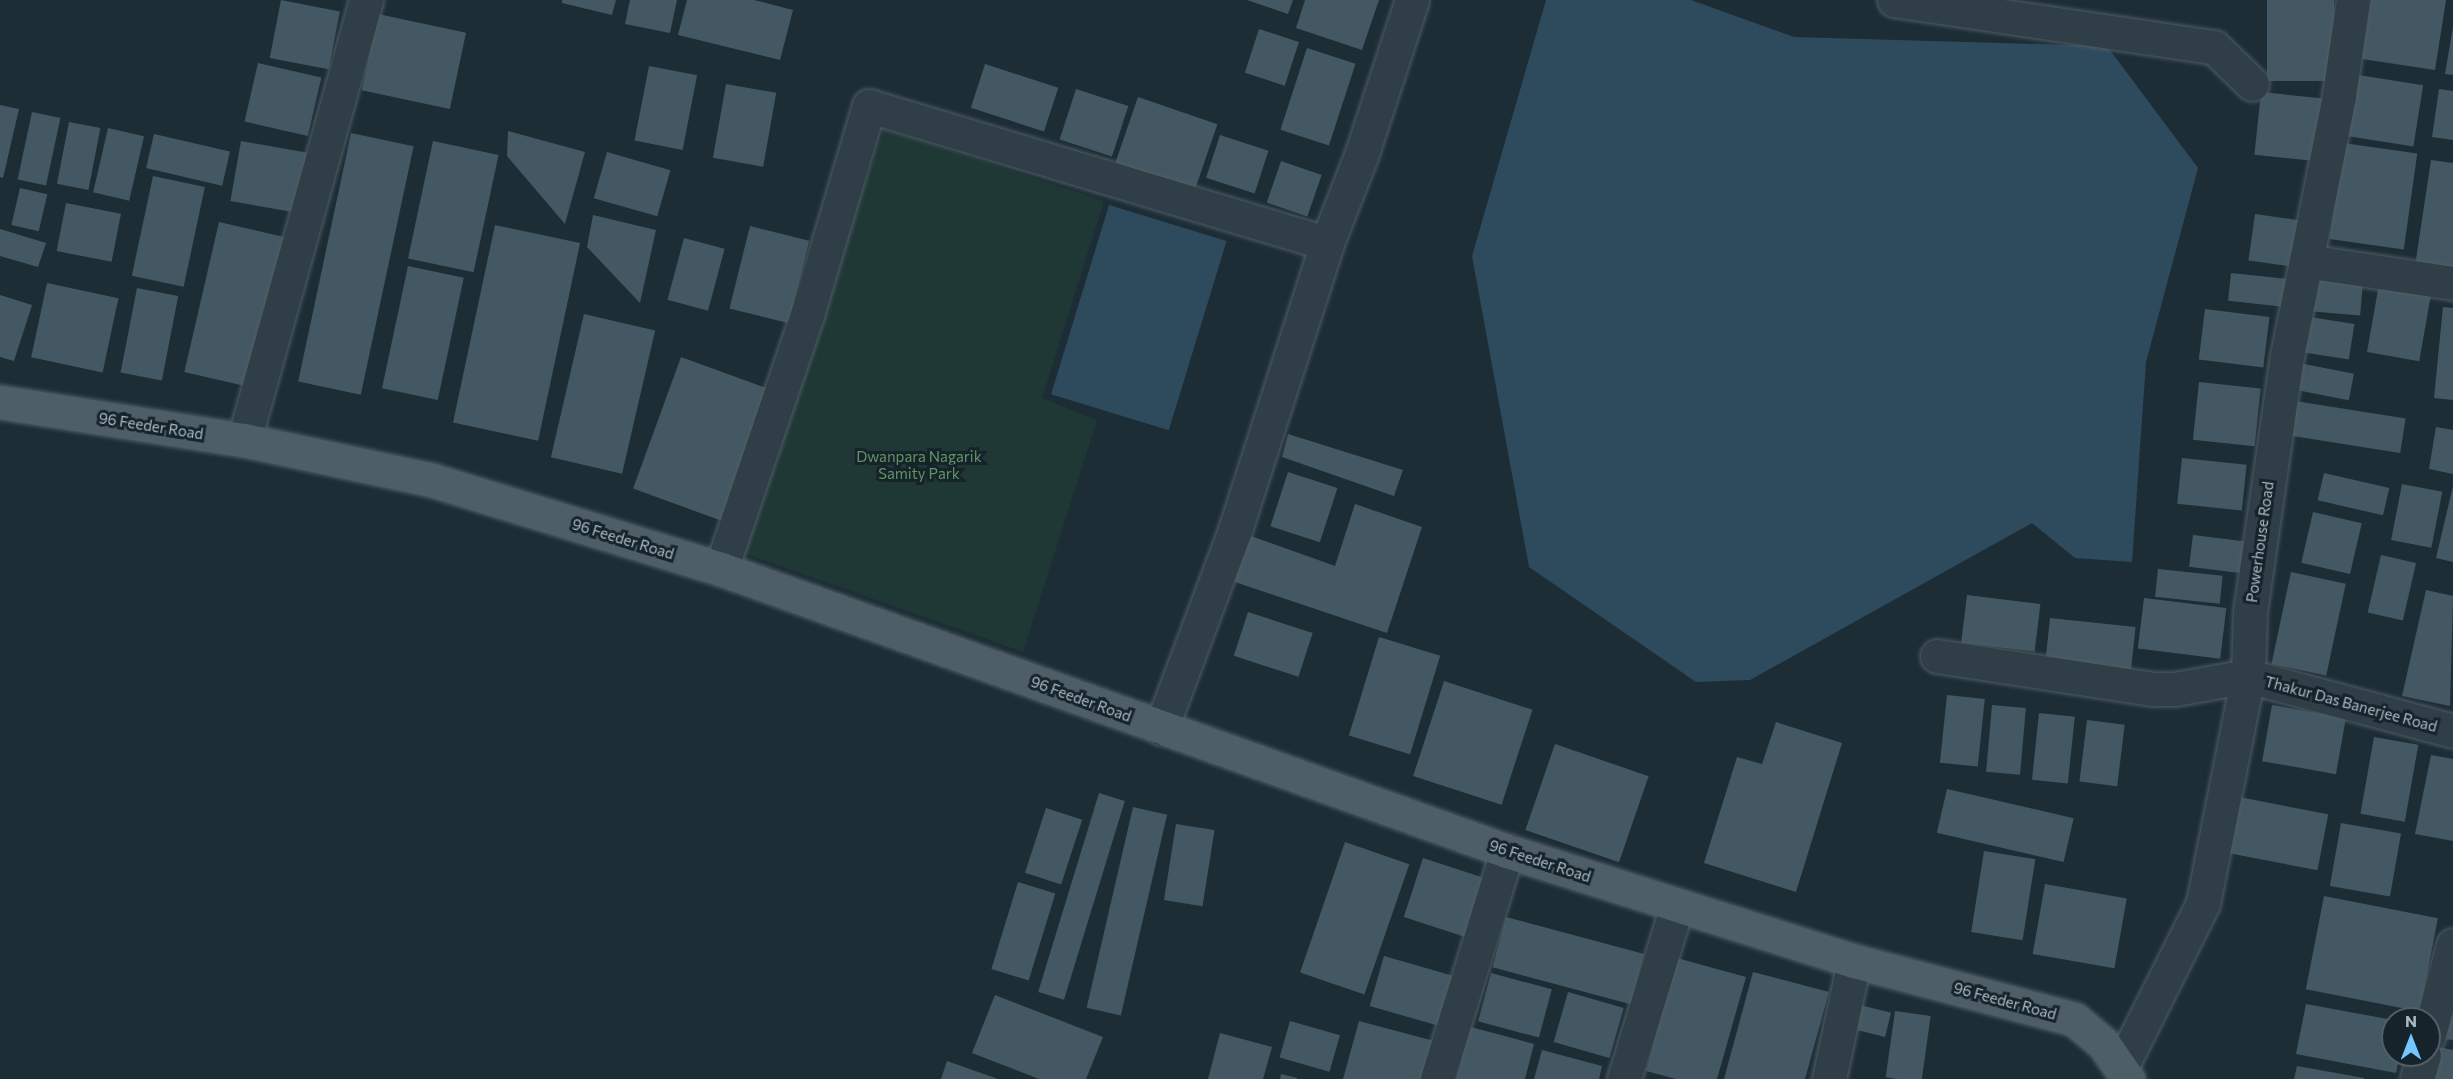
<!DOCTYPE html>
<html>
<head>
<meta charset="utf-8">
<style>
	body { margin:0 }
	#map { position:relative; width:2453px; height:1079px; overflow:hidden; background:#1d2d36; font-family:Commissioner,sans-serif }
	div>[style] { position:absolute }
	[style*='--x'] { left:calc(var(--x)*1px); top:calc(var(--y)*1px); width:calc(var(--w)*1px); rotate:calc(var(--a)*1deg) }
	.green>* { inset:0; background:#1f3835 }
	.water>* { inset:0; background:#2d4b5d; transform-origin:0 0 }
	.building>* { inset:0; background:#445863; transform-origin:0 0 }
	.roads { filter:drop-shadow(0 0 2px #4e5c65) drop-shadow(0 0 2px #4e5c65) }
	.street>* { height:33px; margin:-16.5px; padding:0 16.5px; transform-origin:16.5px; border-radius:16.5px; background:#303e47 }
	.primary>* { height:33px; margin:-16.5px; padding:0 16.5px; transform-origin:16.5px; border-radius:16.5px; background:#4e5e67 }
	span { translate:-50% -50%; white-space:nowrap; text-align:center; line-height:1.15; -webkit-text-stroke:6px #16232b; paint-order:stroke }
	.street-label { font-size:15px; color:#aabac5 }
	.park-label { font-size:15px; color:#609662 }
	.north { position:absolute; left:2381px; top:1007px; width:60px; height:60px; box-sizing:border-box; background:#16232b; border:2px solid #515f69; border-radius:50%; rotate:0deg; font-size:16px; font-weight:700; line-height:24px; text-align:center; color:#aabac5 }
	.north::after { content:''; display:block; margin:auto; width:21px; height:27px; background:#74c7ff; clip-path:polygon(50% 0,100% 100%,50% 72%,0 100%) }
</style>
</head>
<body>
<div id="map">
	<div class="green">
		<i style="clip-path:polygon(884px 129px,1104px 201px,1042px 398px,1097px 420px,1023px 652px,740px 552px)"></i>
	</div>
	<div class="water">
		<i style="clip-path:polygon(1546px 0,1691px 0,1794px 37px,2107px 46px,2198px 168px,2146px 362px,2132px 562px,2075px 558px,2032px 523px,1750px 680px,1696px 682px,1529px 567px,1472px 256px)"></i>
		<i style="left:1109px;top:205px;width:123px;height:198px;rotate:17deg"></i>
	</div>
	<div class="building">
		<i style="left:281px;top:0;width:60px;height:59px;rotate:11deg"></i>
		<i style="clip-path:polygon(562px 0,616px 0,612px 15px,562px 3px)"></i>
		<i style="clip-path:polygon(630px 0,677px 0,670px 33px,625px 24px)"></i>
		<i style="clip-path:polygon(687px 0,754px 0,793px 10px,780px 60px,678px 35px)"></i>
		<i style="clip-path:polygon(1247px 0,1293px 0,1288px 14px)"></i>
		<i style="clip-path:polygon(1305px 0,1379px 0,1362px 50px,1296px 28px)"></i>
		<i style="left:2267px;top:0;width:67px;height:81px"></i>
		<i style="clip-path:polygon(2371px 0,2446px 0,2435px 70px,2362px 59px)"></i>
		<i style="left:378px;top:14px;width:90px;height:78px;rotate:12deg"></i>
		<i style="clip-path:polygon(2453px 27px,2453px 75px,2445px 74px)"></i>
		<i style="left:1259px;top:29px;width:42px;height:46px;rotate:18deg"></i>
		<i style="left:1307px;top:48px;width:51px;height:86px;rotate:18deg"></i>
		<i style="left:258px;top:63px;width:65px;height:60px;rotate:13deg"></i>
		<i style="left:985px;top:64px;width:77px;height:46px;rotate:18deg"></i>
		<i style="left:649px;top:66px;width:49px;height:76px;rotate:11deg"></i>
		<i style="left:2352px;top:74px;width:72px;height:62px;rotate:9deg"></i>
		<i style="left:726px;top:84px;width:51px;height:75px;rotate:10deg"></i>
		<i style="left:1076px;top:89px;width:55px;height:53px;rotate:18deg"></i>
		<i style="clip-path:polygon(2439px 89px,2453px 91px,2453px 140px,2432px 137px)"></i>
		<i style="left:2261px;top:92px;width:63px;height:63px;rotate:6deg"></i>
		<i style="left:1138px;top:97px;width:84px;height:69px;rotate:19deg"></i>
		<i style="clip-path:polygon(0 105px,19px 109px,3px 178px,0 177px)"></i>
		<i style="left:32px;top:112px;width:29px;height:69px;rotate:12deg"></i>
		<i style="left:69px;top:122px;width:32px;height:63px;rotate:11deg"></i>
		<i style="left:108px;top:128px;width:37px;height:66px;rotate:13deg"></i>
		<i style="clip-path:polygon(508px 131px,585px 152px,565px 224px,507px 156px)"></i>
		<i style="left:351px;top:133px;width:64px;height:254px;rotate:12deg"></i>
		<i style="left:154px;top:134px;width:78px;height:35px;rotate:13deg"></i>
		<i style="left:1220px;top:135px;width:51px;height:45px;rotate:18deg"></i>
		<i style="left:241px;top:141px;width:72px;height:61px;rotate:10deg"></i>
		<i style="left:433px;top:141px;width:67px;height:120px;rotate:12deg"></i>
		<i style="left:2343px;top:143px;width:75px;height:97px;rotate:8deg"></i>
		<i style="left:607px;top:152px;width:66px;height:48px;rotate:16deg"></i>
		<i style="clip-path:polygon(2431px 160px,2453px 163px,2453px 272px,2415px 266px)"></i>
		<i style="left:1281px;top:161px;width:43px;height:44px;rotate:19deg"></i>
		<i style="left:153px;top:176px;width:53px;height:102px;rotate:12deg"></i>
		<i style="left:20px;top:188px;width:28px;height:38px;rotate:13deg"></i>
		<i style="left:66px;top:203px;width:56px;height:49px;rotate:11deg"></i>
		<i style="left:2255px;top:214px;width:45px;height:47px;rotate:8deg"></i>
		<i style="clip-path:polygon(593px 215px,656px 230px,640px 303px,587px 247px)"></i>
		<i style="left:219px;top:222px;width:69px;height:154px;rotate:13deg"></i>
		<i style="left:495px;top:225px;width:87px;height:202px;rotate:12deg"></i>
		<i style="left:750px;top:226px;width:61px;height:85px;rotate:14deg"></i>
		<i style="clip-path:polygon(0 229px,46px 243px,38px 267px,0 256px)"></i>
		<i style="left:684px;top:238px;width:42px;height:64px;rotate:15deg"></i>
		<i style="left:408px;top:266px;width:57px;height:125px;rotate:12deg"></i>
		<i style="left:2231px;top:273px;width:63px;height:28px;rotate:6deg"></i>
		<i style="left:2310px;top:280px;width:53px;height:31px;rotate:5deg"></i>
		<i style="left:47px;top:283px;width:73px;height:76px;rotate:12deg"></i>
		<i style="left:2379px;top:284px;width:53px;height:69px;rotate:10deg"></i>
		<i style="left:137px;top:288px;width:42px;height:86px;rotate:11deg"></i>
		<i style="clip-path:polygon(0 295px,32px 305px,14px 361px,0 357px)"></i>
		<i style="clip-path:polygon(2443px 307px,2453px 308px,2453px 400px,2434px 398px)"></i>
		<i style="left:2205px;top:309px;width:65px;height:51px;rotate:7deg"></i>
		<i style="left:584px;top:314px;width:73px;height:147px;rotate:13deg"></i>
		<i style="left:2310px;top:317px;width:45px;height:36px;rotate:9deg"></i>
		<i style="left:681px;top:357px;width:99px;height:140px;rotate:20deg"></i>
		<i style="left:2299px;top:363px;width:56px;height:27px;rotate:11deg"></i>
		<i style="left:2199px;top:382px;width:62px;height:58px;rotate:6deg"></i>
		<i style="left:2295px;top:401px;width:112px;height:35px;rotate:9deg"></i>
		<i style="clip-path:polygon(2436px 427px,2453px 430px,2453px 474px,2429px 469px)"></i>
		<i style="clip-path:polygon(1288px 434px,1403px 470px,1394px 496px,1282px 457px)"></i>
		<i style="left:2182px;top:458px;width:65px;height:46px;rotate:6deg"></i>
		<i style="left:1288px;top:472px;width:52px;height:57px;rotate:18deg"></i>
		<i style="left:2324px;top:473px;width:67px;height:28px;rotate:13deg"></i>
		<i style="left:2402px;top:484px;width:41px;height:57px;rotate:11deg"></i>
		<i style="clip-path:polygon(2453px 486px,2453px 562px,2436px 558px)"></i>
		<i style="clip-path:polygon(1355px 504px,1422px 527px,1387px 633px,1232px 581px,1248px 535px,1335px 566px)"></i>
		<i style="left:2313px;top:512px;width:50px;height:52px;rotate:13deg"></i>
		<i style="left:2193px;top:535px;width:55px;height:32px;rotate:7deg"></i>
		<i style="left:2381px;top:555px;width:36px;height:59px;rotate:13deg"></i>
		<i style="left:2158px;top:569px;width:65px;height:28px;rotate:6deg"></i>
		<i style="left:2291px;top:572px;width:56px;height:94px;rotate:12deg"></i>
		<i style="clip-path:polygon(2426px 590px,2453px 596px,2450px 706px,2402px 696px)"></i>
		<i style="left:1967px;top:595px;width:74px;height:48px;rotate:7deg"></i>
		<i style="left:2144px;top:598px;width:83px;height:51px;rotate:7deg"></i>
		<i style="left:1248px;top:612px;width:68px;height:46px;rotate:18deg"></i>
		<i style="left:2050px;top:618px;width:86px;height:45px;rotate:6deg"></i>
		<i style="left:1379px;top:637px;width:64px;height:103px;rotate:17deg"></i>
		<i style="left:1444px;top:681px;width:93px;height:100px;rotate:18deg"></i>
		<i style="left:1947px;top:695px;width:38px;height:68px;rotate:6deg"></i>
		<i style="left:1992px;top:705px;width:34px;height:67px;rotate:5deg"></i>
		<i style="left:2272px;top:705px;width:75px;height:57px;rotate:10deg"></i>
		<i style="left:2039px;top:713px;width:36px;height:67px;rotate:6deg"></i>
		<i style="left:2087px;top:720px;width:38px;height:62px;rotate:7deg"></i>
		<i style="clip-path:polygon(1776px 722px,1842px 743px,1796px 892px,1704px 863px,1737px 757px,1762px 764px)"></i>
		<i style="left:2374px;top:737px;width:45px;height:78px;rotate:10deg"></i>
		<i style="left:1555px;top:744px;width:99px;height:91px;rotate:19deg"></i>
		<i style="clip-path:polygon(2431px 755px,2453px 759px,2453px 841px,2415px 834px)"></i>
		<i style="left:1947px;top:789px;width:130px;height:45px;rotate:13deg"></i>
		<i style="left:1099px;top:793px;width:27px;height:208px;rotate:17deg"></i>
		<i style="left:2239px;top:797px;width:91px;height:57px;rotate:11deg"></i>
		<i style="left:1133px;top:807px;width:35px;height:206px;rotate:13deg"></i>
		<i style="left:1046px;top:808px;width:38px;height:68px;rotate:18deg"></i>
		<i style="left:2341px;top:823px;width:61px;height:64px;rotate:10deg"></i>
		<i style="left:1176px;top:824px;width:39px;height:77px;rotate:9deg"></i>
		<i style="left:1345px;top:842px;width:68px;height:138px;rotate:19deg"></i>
		<i style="left:1984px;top:851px;width:52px;height:82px;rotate:9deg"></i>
		<i style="left:1423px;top:858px;width:71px;height:62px;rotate:18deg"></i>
		<i style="left:1018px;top:882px;width:39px;height:91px;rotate:17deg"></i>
		<i style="left:2045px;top:884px;width:83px;height:71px;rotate:10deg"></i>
		<i style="left:2324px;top:896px;width:116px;height:95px;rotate:11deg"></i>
		<i style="left:1506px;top:917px;width:143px;height:52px;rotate:15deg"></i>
		<i style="left:1384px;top:956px;width:77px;height:52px;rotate:16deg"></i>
		<i style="clip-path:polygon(1677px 958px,1746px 977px,1717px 1079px,1676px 1079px,1646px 1071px)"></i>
		<i style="clip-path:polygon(1753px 972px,1829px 992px,1805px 1079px,1724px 1079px)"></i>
		<i style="left:1491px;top:973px;width:63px;height:50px;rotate:15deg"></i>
		<i style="left:1568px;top:992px;width:58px;height:52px;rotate:16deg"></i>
		<i style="clip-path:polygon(995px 995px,1103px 1037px,1086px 1079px,1039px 1079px,972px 1053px)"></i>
		<i style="clip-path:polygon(2453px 1001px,2453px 1040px,2445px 1039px)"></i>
		<i style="clip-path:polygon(2306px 1004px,2393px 1020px,2393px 1055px,2400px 1055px,2396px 1073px,2296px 1054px)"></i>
		<i style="left:1860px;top:1005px;width:32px;height:25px;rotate:14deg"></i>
		<i style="left:1895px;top:1011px;width:36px;height:67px;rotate:8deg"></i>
		<i style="left:1290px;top:1021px;width:52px;height:38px;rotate:16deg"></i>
		<i style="clip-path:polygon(1359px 1021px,1438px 1042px,1427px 1079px,1343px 1079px)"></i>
		<i style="clip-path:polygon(1471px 1027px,1534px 1044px,1525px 1079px,1456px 1079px)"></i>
		<i style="clip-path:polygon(1220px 1033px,1272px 1047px,1263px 1079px,1208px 1079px)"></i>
		<i style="clip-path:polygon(2434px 1046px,2453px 1050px,2453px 1079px,2428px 1079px)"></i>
		<i style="clip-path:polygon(1542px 1050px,1602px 1066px,1599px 1079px,1534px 1079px)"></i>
		<i style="clip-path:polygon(947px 1061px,998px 1079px,941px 1079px)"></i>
		<i style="clip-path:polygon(2297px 1066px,2364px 1078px,2364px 1079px,2294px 1079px)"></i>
		<i style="clip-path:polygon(1281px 1074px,1297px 1078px,1297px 1079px,1280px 1079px)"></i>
	</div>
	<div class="roads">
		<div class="street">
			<i style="--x:1894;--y:0;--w:323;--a:8.4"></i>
			<i style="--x:2214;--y:47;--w:53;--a:44.2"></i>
			<i style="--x:2306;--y:261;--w:149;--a:8.5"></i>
			<i style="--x:244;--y:440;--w:457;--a:-74.5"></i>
			<i style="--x:721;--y:569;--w:268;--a:-71.3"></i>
			<i style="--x:807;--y:315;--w:218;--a:-73.5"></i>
			<i style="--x:869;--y:106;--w:478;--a:16.7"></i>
			<i style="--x:1937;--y:656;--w:219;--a:8.7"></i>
			<i style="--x:2153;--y:689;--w:22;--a:0"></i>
			<i style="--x:2175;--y:689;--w:74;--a:-10.1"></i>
			<i style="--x:2248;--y:676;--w:212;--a:15"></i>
			<i style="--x:1161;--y:728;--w:211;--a:-69.5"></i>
			<i style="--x:1235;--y:530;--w:301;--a:-72.2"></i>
			<i style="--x:1327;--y:243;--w:93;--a:-68.7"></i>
			<i style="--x:1361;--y:156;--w:164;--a:-71.9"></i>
			<i style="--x:2429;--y:1035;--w:93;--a:-75.1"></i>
			<i style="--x:2121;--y:1067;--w:183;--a:-63.4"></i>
			<i style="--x:2203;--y:903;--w:231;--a:-78.8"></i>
			<i style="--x:2248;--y:676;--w:64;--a:-88.2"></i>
			<i style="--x:2250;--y:612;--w:259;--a:-81.8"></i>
			<i style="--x:2287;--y:356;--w:266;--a:-78.7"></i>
			<i style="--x:2339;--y:95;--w:96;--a:-81.6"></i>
			<i style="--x:1437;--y:1079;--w:239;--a:-72.9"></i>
			<i style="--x:1624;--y:1079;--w:181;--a:-73"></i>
			<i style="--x:1829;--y:1079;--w:121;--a:-78"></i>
			<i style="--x:2417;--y:1079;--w:25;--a:-74"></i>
		</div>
		<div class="primary">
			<i style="--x:0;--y:402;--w:247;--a:8.9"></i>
			<i style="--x:244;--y:440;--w:192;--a:12"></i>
			<i style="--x:432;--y:480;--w:302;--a:17.1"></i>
			<i style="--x:721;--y:569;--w:835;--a:19.74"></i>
			<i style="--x:1507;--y:851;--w:364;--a:17.6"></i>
			<i style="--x:1854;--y:961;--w:228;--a:14.8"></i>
			<i style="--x:2074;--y:1019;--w:38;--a:40"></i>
			<i style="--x:2103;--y:1043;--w:44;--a:55.2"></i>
		</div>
	</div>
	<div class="street-label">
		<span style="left:151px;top:426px;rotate:9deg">96 Feeder Road</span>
		<span style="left:623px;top:539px;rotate:17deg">96 Feeder Road</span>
		<span style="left:2260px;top:542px;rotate:-82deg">Powerhouse Road</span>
		<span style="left:1081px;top:699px;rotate:20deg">96 Feeder Road</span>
		<span style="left:2351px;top:704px;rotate:15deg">Thakur Das Banerjee Road</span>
		<span style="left:1540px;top:861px;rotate:18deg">96 Feeder Road</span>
		<span style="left:2005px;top:1001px;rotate:15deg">96 Feeder Road</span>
	</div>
	<div class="park-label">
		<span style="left:919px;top:465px">Dwanpara Nagarik<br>Samity Park</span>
	</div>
	<div class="north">N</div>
</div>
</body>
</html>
